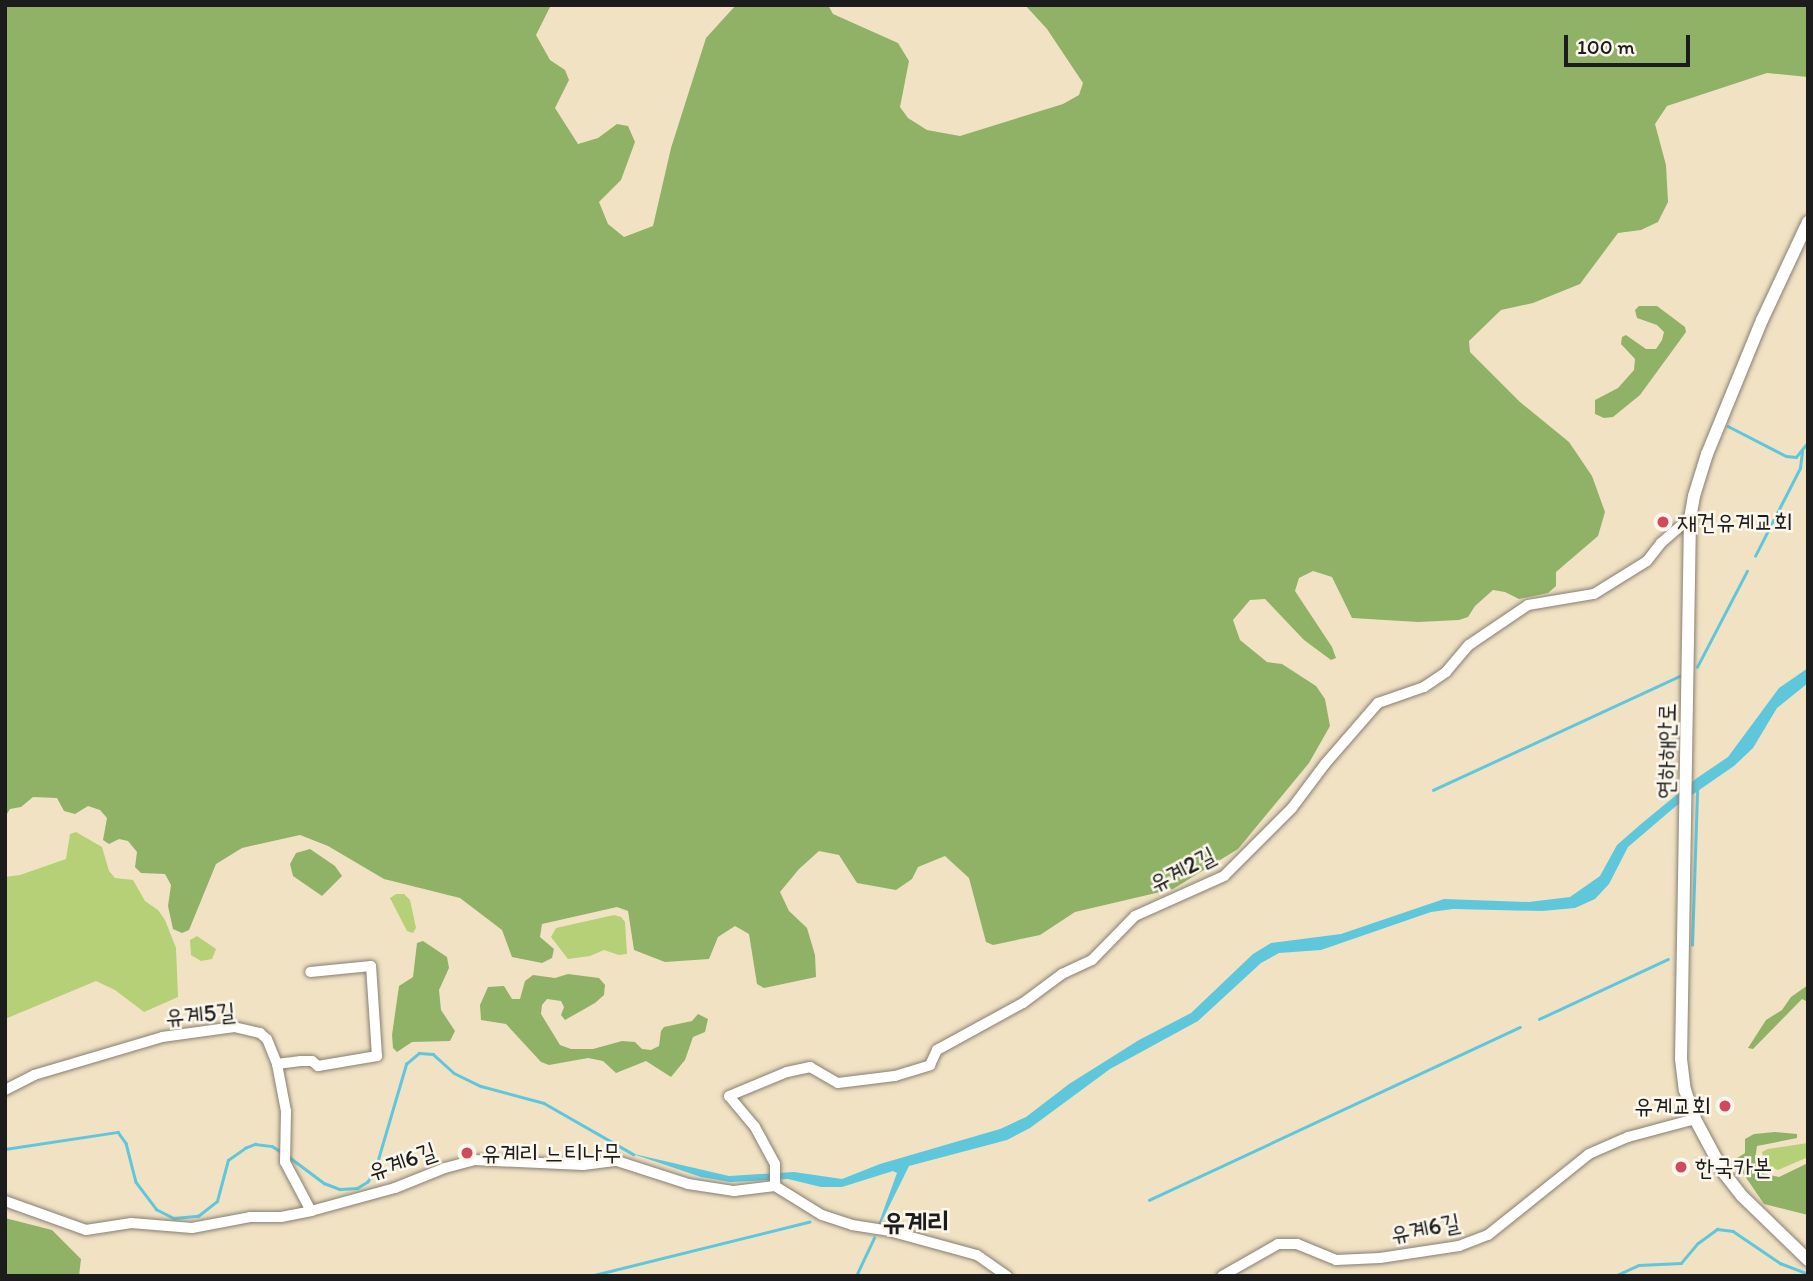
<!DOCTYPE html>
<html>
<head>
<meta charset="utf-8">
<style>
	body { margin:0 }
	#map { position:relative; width:1813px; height:1281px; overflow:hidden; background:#f1e2c4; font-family:Itim,"Poor Story",sans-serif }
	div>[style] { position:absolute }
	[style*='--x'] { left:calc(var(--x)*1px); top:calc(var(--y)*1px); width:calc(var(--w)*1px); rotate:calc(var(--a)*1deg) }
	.green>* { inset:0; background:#b5d076 }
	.forest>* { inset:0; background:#90b267 }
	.water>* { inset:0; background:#5fc7dc }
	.stream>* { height:2.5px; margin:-1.25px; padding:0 1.25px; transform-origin:1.25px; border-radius:1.25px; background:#5fc7dc }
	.roads { filter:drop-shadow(0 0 2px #867f70) drop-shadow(0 0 2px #867f70) }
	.minor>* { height:10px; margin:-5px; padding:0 5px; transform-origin:5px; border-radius:5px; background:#fff }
	.tertiary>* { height:12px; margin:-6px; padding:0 6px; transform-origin:6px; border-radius:6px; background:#fff }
	.dots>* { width:19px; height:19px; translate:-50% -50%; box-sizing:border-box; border:4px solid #fbf7ec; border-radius:50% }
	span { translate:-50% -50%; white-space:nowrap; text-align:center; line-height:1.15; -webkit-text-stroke:5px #fbf7ec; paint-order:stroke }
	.poi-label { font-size:24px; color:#1c1c1c }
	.left { translate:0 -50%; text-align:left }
	.right { translate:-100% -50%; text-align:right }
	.street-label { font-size:24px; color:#1c1c1c }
	.quarter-label { font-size:28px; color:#1c1c1c; font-weight:700 }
	.frame { position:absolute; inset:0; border:7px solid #1c1c1c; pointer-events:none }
	.scale { position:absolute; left:1564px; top:35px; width:126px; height:32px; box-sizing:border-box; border:4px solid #1c1c1c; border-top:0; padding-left:9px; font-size:21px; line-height:24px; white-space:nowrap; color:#1c1c1c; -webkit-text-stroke:5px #fbf7ec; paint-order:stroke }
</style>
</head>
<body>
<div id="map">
	<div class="green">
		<i style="clip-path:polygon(76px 832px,102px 847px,109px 871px,115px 878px,133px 880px,145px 901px,158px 910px,165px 920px,176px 948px,178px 997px,144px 1012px,115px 990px,96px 981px,5px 1019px,5px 877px,20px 875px,66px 859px,70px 834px)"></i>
		<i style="clip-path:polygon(396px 894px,404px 894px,410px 900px,416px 928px,413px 933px,407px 931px,390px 898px)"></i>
		<i style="clip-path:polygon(614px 915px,621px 917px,625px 922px,627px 954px,619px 955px,604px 950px,590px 956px,568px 959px,551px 937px,556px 928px)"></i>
		<i style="clip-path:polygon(197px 936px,216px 949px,212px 959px,201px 961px,191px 955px,190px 940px)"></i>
		<i style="clip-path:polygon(1808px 1143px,1808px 1157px,1778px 1170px,1765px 1164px,1762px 1152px,1768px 1149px)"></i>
	</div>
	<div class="forest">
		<i style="clip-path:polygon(5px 5px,551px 5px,536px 35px,550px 60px,565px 70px,569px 80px,555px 108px,578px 144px,598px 138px,617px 124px,628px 126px,635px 142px,621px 180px,599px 202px,608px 224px,624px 237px,653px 226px,671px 148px,706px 38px,736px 5px,828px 5px,833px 14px,898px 43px,909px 61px,900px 107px,908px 118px,927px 130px,960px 136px,1063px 104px,1079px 95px,1083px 83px,1047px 29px,1025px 5px,1808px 5px,1808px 77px,1767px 73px,1667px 106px,1655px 124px,1666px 165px,1668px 202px,1658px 222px,1641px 230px,1618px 233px,1580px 284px,1533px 303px,1501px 310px,1469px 341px,1470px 352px,1520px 402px,1569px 442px,1592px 476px,1605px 512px,1598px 536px,1556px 572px,1556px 586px,1548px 593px,1519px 599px,1505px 592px,1493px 590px,1475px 606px,1468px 617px,1459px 620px,1418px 622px,1352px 618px,1332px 577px,1313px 571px,1299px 578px,1295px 591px,1332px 647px,1336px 658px,1331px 660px,1304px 640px,1265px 599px,1250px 600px,1233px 620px,1240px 640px,1267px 662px,1282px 664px,1316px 686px,1325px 699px,1330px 726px,1309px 763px,1238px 849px,1173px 889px,1075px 912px,1040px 935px,993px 945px,986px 942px,969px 878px,945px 856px,918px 867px,912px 879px,896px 890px,857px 883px,839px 855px,819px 851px,799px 869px,780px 892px,789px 911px,807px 928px,815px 955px,816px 977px,764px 988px,757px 984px,749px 934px,735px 926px,718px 937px,709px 959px,665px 962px,634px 950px,628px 911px,617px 907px,542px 924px,540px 937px,554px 949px,552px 958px,542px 963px,512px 957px,502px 930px,460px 898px,384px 879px,328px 846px,300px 835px,242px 848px,216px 864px,189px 930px,182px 933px,173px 929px,168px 906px,171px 885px,165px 874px,141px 873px,135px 867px,137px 852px,128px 841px,119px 839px,109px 844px,103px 840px,107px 818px,100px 810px,88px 806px,75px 814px,64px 811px,57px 798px,33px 797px,21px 807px,10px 809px,5px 817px)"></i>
		<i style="clip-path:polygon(1639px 306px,1657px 306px,1685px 327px,1686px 332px,1640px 395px,1613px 417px,1604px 418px,1595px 414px,1595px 400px,1618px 388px,1634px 370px,1635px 359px,1621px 344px,1622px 337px,1626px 335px,1646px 349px,1656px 349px,1662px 340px,1664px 332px,1657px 325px,1637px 318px,1635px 310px)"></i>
		<i style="clip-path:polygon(310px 849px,335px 866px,342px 876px,322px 896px,293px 876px,290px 864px,296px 853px)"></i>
		<i style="clip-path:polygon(423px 941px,447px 957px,449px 968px,439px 990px,441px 1010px,455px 1031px,450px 1041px,412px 1042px,397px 1052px,393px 1048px,392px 1035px,399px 986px,413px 977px,417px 943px)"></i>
		<i style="clip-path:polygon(568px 974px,599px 978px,605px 985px,604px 995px,595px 1003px,565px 1020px,561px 1015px,564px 1007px,561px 1001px,547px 999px,542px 1005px,541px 1014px,560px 1045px,571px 1049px,593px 1049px,622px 1041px,635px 1042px,642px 1049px,651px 1050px,659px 1046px,661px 1031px,664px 1027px,692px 1021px,698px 1014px,708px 1019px,705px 1032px,693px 1037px,685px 1060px,671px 1077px,646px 1061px,616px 1073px,603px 1061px,588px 1058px,549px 1065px,541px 1062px,506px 1024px,481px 1020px,480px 1005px,488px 987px,504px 986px,512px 999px,520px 999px,525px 981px,533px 975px,555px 978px)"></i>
		<i style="clip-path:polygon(1808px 985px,1808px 1002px,1802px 999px,1753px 1049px,1748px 1048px,1766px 1020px,1782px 1010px,1791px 997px)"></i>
		<i style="clip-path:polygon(1775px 1132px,1797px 1134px,1797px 1138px,1757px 1146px,1755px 1160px,1765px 1174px,1779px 1177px,1808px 1163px,1808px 1215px,1764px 1204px,1734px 1160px,1745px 1153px,1745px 1139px,1754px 1134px)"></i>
		<i style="clip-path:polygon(5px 1218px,52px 1230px,81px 1259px,79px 1276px,5px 1276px)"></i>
	</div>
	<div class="water">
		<i style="clip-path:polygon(1808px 668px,1808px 683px,1777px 708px,1753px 748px,1734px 766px,1676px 806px,1628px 847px,1609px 884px,1595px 899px,1575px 908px,1542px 911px,1453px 909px,1431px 912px,1321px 950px,1279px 953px,1261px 963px,1198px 1021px,1110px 1069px,1030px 1128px,1007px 1140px,909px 1166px,873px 1239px,897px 1173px,893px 1171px,842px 1187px,821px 1187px,788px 1179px,730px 1182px,701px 1177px,630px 1153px,729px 1176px,794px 1172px,842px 1179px,880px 1164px,1000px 1129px,1026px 1117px,1069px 1084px,1139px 1040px,1191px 1013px,1253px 954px,1271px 943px,1341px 934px,1444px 899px,1529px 902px,1570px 897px,1600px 876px,1617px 845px,1641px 824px,1697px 778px,1728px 757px,1779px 688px)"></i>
	</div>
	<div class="stream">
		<i style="--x:1728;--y:426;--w:65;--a:27.3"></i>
		<i style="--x:1786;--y:456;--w:10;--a:6"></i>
		<i style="--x:1796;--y:457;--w:19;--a:-51"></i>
		<i style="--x:1755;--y:556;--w:99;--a:-62.9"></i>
		<i style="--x:1800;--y:468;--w:16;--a:-83"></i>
		<i style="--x:1697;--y:667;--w:108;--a:-62.5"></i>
		<i style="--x:1433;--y:790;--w:272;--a:-24.8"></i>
		<i style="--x:1692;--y:945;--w:154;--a:-88.1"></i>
		<i style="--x:1539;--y:1019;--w:142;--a:-24.9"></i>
		<i style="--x:5;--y:1149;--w:114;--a:-8.6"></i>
		<i style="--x:118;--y:1132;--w:14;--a:54"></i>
		<i style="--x:126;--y:1143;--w:40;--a:75.6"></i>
		<i style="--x:136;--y:1182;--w:34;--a:53"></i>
		<i style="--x:156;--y:1209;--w:20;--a:27"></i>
		<i style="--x:174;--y:1218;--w:24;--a:-5"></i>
		<i style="--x:198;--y:1216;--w:24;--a:-38"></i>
		<i style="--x:217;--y:1201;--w:42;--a:-75"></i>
		<i style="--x:228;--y:1160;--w:21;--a:-35"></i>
		<i style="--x:245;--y:1148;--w:11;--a:-22"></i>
		<i style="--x:255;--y:1144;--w:17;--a:7"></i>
		<i style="--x:272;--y:1146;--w:13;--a:32"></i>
		<i style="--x:288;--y:1156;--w:45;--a:36.9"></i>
		<i style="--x:324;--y:1183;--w:17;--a:21"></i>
		<i style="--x:340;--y:1189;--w:17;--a:-3"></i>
		<i style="--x:357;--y:1188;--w:12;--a:-31"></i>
		<i style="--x:367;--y:1182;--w:11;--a:-52"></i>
		<i style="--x:374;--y:1173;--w:114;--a:-73.6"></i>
		<i style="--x:406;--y:1064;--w:17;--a:-40"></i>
		<i style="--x:419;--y:1053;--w:14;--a:4"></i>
		<i style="--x:433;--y:1054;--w:28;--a:42"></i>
		<i style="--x:454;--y:1073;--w:30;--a:26"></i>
		<i style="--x:481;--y:1086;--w:65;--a:15.1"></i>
		<i style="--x:544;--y:1103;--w:103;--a:29.8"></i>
		<i style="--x:1149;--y:1200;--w:409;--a:-25"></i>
		<i style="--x:590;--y:1276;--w:226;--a:-13.9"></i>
		<i style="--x:856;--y:1276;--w:42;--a:-64.7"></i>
		<i style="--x:1615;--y:1276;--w:26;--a:-25"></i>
		<i style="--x:1639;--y:1265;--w:42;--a:-2.7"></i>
		<i style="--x:1681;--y:1263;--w:26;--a:-50"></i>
		<i style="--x:1698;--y:1243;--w:24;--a:-36"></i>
		<i style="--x:1717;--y:1229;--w:16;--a:7"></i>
		<i style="--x:1733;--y:1231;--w:57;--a:34.2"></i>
		<i style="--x:1780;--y:1263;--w:30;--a:21"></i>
	</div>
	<div class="roads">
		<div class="minor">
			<i style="--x:277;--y:1064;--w:24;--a:-7"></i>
			<i style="--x:301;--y:1061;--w:11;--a:0"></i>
			<i style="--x:312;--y:1061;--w:8;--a:40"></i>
			<i style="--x:318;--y:1066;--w:60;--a:-9.6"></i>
			<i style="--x:377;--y:1056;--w:90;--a:-93.8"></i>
			<i style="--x:371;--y:966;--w:61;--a:174.4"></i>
			<i style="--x:5;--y:1090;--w:33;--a:-27"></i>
			<i style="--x:34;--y:1075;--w:134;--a:-16.5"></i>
			<i style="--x:162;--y:1037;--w:73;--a:-7.9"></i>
			<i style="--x:234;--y:1027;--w:27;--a:13"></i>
			<i style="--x:260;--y:1033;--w:9;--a:41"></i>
			<i style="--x:267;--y:1039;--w:27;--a:68"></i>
			<i style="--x:277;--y:1064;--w:48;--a:79.2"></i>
			<i style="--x:286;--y:1111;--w:51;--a:91.1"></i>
			<i style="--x:285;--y:1162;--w:55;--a:62"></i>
			<i style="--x:775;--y:1186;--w:22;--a:-90"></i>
			<i style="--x:775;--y:1164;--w:42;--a:-118.4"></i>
			<i style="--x:755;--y:1127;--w:40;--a:-130"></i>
			<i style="--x:729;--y:1096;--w:63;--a:-22.5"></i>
			<i style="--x:787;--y:1072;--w:24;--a:-12"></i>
			<i style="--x:810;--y:1067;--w:32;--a:30"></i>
			<i style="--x:838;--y:1083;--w:57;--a:-7"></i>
			<i style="--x:895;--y:1076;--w:37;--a:-17"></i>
			<i style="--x:930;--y:1065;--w:17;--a:-65"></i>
			<i style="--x:937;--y:1050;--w:98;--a:-28.7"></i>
			<i style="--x:1023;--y:1003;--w:49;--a:-36.6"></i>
			<i style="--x:1062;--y:974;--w:33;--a:-25"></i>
			<i style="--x:1092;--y:960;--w:62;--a:-45.7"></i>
			<i style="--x:1135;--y:916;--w:98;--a:-24.2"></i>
			<i style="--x:1224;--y:876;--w:96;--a:-45"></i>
			<i style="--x:1292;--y:808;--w:55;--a:-53.1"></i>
			<i style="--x:1325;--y:764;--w:81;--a:-49"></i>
			<i style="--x:1378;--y:703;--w:49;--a:-19.2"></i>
			<i style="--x:1424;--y:687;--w:27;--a:-34"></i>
			<i style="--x:1446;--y:672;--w:35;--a:-50"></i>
			<i style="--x:1469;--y:645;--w:71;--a:-34.1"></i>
			<i style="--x:1528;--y:605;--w:67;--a:-9.5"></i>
			<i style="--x:1594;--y:594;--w:62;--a:-31.9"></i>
			<i style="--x:1647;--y:561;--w:23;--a:-52"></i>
			<i style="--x:1661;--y:543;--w:38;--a:-41"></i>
			<i style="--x:5;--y:1201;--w:86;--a:19.7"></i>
			<i style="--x:86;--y:1230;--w:46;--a:-8.8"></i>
			<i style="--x:131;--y:1223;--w:61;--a:4.7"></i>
			<i style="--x:192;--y:1228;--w:59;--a:-10.7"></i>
			<i style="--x:250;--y:1217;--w:31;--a:0"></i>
			<i style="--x:281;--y:1217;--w:31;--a:-11"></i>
			<i style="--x:311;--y:1211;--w:87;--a:-15.3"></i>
			<i style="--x:395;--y:1188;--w:54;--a:-21.8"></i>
			<i style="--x:445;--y:1168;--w:30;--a:-15"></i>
			<i style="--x:474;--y:1160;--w:109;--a:2.6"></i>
			<i style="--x:583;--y:1165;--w:34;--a:-7"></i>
			<i style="--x:617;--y:1161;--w:75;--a:17.9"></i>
			<i style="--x:688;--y:1184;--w:47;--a:8.7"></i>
			<i style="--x:734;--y:1191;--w:41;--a:-7"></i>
			<i style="--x:775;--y:1186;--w:55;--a:31.7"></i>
			<i style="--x:822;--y:1215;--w:32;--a:18"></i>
			<i style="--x:852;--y:1225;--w:37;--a:9"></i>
			<i style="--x:889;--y:1231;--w:91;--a:15.3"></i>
			<i style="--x:977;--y:1255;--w:37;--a:35"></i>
			<i style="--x:1222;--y:1276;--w:64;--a:-29.7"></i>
			<i style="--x:1278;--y:1244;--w:19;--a:0"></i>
			<i style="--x:1297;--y:1244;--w:42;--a:22.3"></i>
			<i style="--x:1336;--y:1260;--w:44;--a:-2.6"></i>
			<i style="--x:1380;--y:1258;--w:80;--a:-8.6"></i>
			<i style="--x:1459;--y:1246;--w:31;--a:-21"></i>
			<i style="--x:1488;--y:1235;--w:129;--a:-38.7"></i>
			<i style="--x:1589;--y:1154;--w:43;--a:-23.6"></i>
			<i style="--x:1628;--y:1137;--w:69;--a:-15"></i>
		</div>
		<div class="tertiary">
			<i style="--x:1808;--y:222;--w:108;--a:115.1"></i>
			<i style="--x:1762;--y:320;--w:145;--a:112.3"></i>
			<i style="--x:1707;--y:454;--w:44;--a:107.2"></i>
			<i style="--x:1694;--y:496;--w:22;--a:100"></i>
			<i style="--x:1690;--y:518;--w:541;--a:90.95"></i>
			<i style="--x:1681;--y:1059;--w:31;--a:83"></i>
			<i style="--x:1685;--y:1090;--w:31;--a:71"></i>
			<i style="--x:1695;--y:1119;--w:61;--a:61.8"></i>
			<i style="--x:1724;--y:1173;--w:29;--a:52"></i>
			<i style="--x:1742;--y:1196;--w:92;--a:44.1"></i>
		</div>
	</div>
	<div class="dots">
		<i style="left:1663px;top:522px;background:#d1495b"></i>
		<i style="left:1725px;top:1106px;background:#d1495b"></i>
		<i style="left:467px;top:1153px;background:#d1495b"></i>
		<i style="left:1681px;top:1167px;background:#d1495b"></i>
	</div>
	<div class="poi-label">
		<span class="left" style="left:1677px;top:522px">재건유계교회</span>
		<span class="right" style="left:1711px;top:1106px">유계교회</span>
		<span class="left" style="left:481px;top:1153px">유계리 느티나무</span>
		<span class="left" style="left:1695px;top:1167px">한국카본</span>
	</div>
	<div class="street-label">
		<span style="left:1666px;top:751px;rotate:-89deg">연하해안로</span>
		<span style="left:1182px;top:869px;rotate:-27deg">유계2길</span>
		<span style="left:200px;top:1014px;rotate:-5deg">유계5길</span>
		<span style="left:402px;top:1161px;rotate:-19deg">유계6길</span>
		<span style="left:1425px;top:1228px;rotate:-11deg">유계6길</span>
	</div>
	<div class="quarter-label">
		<span style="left:916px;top:1221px">유계리</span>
	</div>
	<div class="frame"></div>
	<div class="scale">100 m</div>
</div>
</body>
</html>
